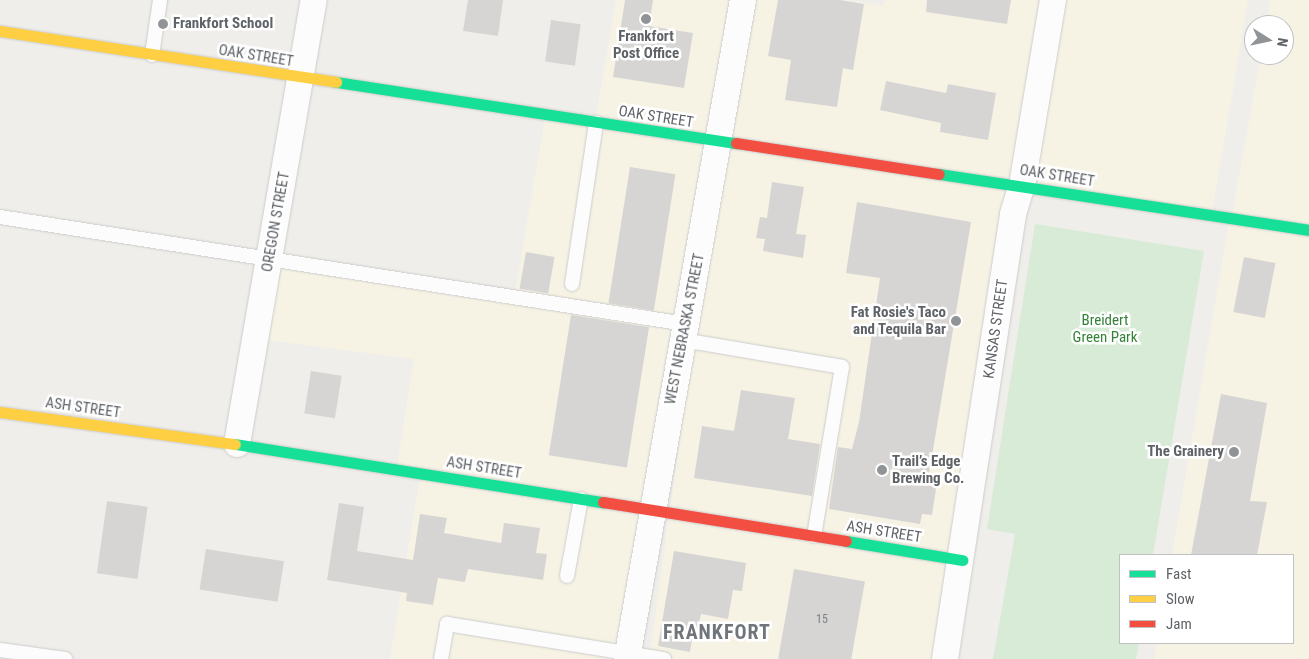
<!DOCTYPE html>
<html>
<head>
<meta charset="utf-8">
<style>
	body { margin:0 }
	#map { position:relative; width:1309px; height:659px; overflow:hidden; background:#efeeea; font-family:"Roboto Condensed",sans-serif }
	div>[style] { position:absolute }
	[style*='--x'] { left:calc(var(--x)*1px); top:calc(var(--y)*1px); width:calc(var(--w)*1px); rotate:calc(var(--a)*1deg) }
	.commercial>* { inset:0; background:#f7f3e4; transform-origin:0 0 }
	.green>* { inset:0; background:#d8ebd6 }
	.building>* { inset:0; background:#d6d5d3; transform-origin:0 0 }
	.roads { filter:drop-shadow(0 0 1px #cbcccc) drop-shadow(0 0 1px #cbcccc) }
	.lane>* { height:14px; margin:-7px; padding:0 7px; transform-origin:7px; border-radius:7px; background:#fdfcfc }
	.street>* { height:26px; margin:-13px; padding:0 13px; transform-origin:13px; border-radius:13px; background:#fdfcfc }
	.fast>* { height:11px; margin:-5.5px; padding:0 5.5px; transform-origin:5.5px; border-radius:5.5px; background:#16e098 }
	.slow>* { height:11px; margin:-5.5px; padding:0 5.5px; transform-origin:5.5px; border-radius:5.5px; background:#ffcf43 }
	.jam>* { height:11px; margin:-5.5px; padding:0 5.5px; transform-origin:5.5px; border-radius:5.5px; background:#f24e42 }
	.dots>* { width:14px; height:14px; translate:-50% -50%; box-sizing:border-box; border:2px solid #fff; border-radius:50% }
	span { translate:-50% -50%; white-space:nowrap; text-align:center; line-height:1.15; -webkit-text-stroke:5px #fff; paint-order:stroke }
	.number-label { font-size:12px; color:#7e8184 }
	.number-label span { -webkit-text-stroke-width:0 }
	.poi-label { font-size:15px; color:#5f6368; font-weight:700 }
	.left { translate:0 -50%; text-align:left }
	.right { translate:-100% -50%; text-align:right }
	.street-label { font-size:15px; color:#5f6368 }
	.park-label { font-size:15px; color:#348238 }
	.district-label { font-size:20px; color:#70757a; font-weight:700; letter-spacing:1px }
	.legend { position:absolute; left:1119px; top:554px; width:175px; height:90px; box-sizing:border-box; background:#fff; border:1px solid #bfc1c3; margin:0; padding:6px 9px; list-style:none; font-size:15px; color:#5f6368 }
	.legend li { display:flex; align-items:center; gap:10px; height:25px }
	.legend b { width:25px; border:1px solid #bfc1c3 }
	.north { position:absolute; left:1244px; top:15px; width:50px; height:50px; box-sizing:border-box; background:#fff; border:1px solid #bfc1c3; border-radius:50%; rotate:100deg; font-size:14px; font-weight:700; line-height:20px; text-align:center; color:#5f6368 }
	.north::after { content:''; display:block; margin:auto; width:18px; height:22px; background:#919496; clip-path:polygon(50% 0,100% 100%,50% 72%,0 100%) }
</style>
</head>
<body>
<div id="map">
	<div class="commercial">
		<i style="clip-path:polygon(616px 0,738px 0,713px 136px,596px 117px)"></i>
		<i style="clip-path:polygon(746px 0,847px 0,884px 6px,885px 0,1048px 0,1019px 180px,721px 139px)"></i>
		<i style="clip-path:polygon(1057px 0,1248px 0,1212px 212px,1026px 182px)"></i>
		<i style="clip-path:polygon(1271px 0,1309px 0,1309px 227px,1232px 215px,1261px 55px,1284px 55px,1284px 25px,1266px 25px)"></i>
		<i style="clip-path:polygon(545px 119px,712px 144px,647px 505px,397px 466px,414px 359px,259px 339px,275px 257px,515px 292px)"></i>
		<i style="left:721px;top:148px;width:299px;height:519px;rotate:8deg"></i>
		<i style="clip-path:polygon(1229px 222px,1309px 234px,1309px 659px,1154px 659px,1157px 643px,1293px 643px,1293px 555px,1172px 555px)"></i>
		<i style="clip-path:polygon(420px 477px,646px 513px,622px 659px,390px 659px)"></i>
	</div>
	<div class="green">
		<i style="clip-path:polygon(1035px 224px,1204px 251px,1153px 555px,1120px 555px,1120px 643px,1139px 643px,1136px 659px,993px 659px,1015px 534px,987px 529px)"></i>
	</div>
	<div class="building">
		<i style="clip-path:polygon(468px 0,503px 0,498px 36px,463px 31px)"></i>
		<i style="clip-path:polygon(625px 0,653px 0,649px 26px,693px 33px,684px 88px,613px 77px)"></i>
		<i style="clip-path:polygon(778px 0,840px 0,864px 4px,853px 70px,843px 68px,837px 107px,785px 100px,791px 60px,768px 56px)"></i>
		<i style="clip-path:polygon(927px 0,1011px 0,1007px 24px,926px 12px)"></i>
		<i style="left:551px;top:20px;width:30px;height:42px;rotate:8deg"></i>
		<i style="clip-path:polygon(886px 81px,946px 93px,948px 84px,996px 93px,988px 140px,940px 132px,941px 123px,880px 110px)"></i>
		<i style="left:630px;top:167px;width:46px;height:138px;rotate:9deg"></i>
		<i style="clip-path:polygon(772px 182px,804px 187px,796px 234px,806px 235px,803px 258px,763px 251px,765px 239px,756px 238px,760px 217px,767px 218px)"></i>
		<i style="clip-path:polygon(857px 202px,971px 222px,929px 474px,938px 476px,932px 515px,922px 514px,920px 524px,829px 509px,838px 447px,852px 449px,859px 422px,880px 278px,846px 273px)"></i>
		<i style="left:526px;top:252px;width:29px;height:37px;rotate:10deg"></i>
		<i style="left:1244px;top:257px;width:32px;height:56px;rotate:11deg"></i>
		<i style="left:571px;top:315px;width:79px;height:142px;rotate:9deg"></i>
		<i style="left:311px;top:371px;width:31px;height:43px;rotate:9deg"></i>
		<i style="clip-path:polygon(741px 390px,795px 398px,788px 439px,820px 444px,812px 496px,694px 478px,702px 426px,734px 431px)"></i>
		<i style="clip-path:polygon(1221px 394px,1267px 403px,1250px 501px,1267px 502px,1257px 555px,1191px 555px)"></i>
		<i style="left:107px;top:501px;width:41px;height:73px;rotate:8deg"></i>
		<i style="clip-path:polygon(339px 503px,364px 507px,357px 551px,413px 560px,420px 514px,447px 518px,444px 533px,501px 543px,504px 523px,540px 528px,536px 553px,547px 554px,543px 580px,468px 569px,465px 582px,438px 578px,433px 605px,406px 601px,407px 593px,327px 580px)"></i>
		<i style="left:206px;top:549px;width:79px;height:41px;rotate:9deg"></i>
		<i style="clip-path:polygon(674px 551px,746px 563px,742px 591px,733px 590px,728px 619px,701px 614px,698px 628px,694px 627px,690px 652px,658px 646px)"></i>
		<i style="left:794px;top:569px;width:72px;height:91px;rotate:10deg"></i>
	</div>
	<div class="roads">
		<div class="lane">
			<i style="--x:152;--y:55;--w:56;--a:-81.7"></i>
			<i style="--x:0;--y:217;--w:694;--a:8.87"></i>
			<i style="--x:572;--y:284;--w:163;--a:-81.5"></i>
			<i style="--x:683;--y:340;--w:161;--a:9.6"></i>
			<i style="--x:842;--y:367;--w:171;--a:99.4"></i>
			<i style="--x:567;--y:576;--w:78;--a:-79.7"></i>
			<i style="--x:0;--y:650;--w:66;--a:7.9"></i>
			<i style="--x:441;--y:659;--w:36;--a:-80"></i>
			<i style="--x:447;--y:624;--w:220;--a:9.2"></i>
		</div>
		<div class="street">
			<i style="--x:237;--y:444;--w:451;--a:-80.2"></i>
			<i style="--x:627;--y:659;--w:669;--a:-80.02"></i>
			<i style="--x:945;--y:659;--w:450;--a:-81.3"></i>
			<i style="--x:1013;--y:214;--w:30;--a:-73"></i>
			<i style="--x:1022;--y:185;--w:188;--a:-80.5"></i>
		</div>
		<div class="fast">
			<i style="--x:336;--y:82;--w:405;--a:8.7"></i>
			<i style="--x:939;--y:174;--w:374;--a:8.6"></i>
			<i style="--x:235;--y:444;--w:373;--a:9"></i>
			<i style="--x:846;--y:541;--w:118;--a:9.3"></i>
		</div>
		<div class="slow">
			<i style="--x:0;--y:31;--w:340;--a:8.6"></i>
			<i style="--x:0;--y:412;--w:237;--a:7.8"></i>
		</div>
		<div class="jam">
			<i style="--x:736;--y:143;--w:205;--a:8.7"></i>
			<i style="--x:603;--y:502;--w:246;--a:9.1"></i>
		</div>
	</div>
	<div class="dots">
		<i style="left:646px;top:19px;background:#919496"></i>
		<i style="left:163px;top:24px;background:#919496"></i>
		<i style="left:956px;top:321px;background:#919496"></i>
		<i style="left:1234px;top:452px;background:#919496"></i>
		<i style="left:882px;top:470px;background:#919496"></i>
	</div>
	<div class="number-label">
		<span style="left:822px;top:620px">15</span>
	</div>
	<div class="poi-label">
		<span class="left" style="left:173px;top:24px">Frankfort School</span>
		<span style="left:646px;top:45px">Frankfort<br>Post Office</span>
		<span class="right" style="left:946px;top:321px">Fat Rosie's Taco<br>and Tequila Bar</span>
		<span class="right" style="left:1224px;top:452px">The Grainery</span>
		<span class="left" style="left:892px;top:470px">Trail’s Edge<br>Brewing Co.</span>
	</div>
	<div class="street-label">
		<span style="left:256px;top:56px;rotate:9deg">OAK STREET</span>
		<span style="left:656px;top:117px;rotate:9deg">OAK STREET</span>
		<span style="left:1057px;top:176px;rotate:9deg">OAK STREET</span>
		<span style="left:276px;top:222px;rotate:-80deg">OREGON STREET</span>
		<span style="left:685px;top:329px;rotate:-79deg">WEST NEBRASKA STREET</span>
		<span style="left:996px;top:329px;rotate:-82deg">KANSAS STREET</span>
		<span style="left:83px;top:408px;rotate:8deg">ASH STREET</span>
		<span style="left:484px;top:468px;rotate:9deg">ASH STREET</span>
		<span style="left:884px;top:532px;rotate:9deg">ASH STREET</span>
	</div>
	<div class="park-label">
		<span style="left:1105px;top:329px">Breidert<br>Green Park</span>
	</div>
	<div class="district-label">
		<span style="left:717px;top:632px">FRANKFORT</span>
	</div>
	<ul class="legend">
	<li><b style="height:6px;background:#16e098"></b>Fast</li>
	<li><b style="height:6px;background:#ffcf43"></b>Slow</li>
	<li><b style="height:6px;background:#f24e42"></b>Jam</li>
	</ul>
	<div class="north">N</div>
</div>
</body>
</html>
